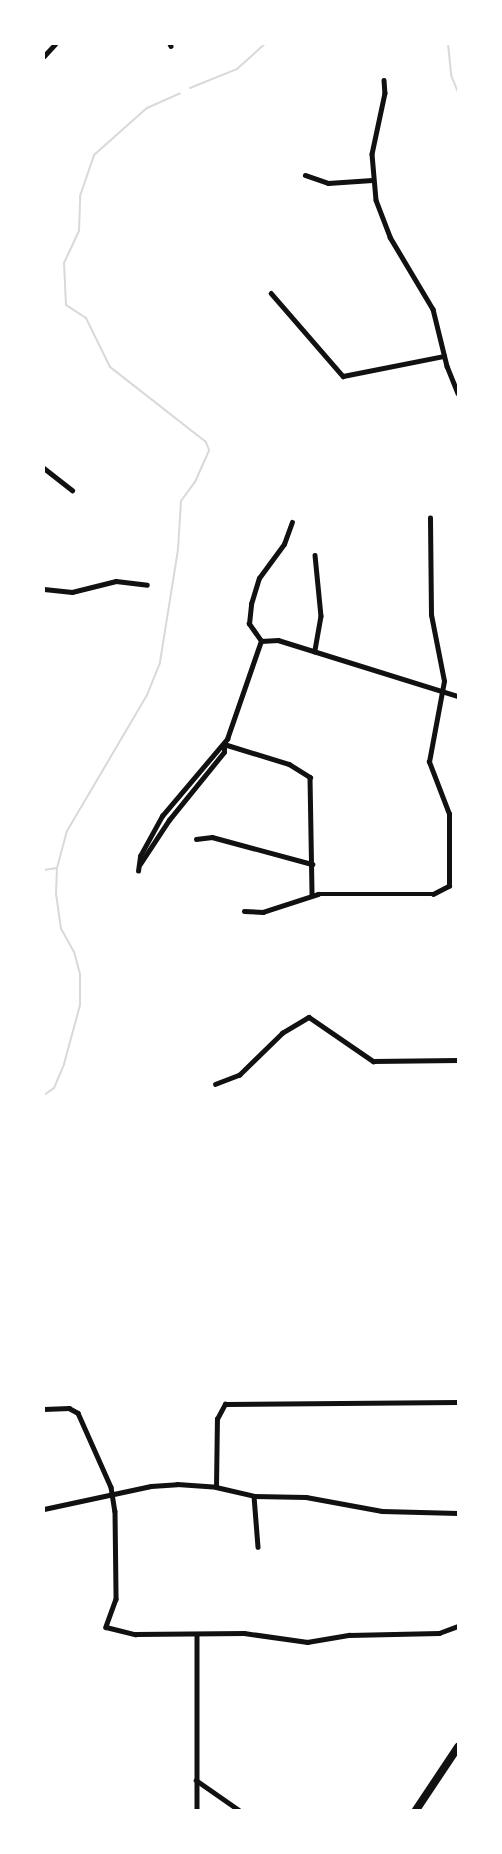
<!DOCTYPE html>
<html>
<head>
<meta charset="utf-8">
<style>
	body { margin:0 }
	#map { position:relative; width:502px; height:1854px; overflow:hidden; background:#fff; font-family:Overpass,sans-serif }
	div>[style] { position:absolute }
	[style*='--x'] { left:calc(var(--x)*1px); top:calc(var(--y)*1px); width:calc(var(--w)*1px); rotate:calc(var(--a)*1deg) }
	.stream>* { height:2px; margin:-1px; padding:0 1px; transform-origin:1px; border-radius:1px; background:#d9d9d9 }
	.minor>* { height:4.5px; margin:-2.25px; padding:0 2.25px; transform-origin:2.25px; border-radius:2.25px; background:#111 }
	.primary>* { height:8px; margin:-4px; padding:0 4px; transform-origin:4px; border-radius:4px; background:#111 }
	span { translate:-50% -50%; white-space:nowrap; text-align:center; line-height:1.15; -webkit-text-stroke:4.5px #fff; paint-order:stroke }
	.frame { position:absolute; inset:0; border:45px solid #fff; pointer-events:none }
</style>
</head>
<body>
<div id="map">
	<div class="stream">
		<i style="--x:448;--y:44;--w:31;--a:84"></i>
		<i style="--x:451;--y:75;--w:18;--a:68"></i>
		<i style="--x:190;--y:88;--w:51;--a:-22"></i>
		<i style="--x:237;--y:69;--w:38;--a:-42"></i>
		<i style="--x:44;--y:870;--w:13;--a:-9"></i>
		<i style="--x:44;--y:1095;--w:12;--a:-35"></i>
		<i style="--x:54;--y:1088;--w:26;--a:-67"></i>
		<i style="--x:64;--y:1064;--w:61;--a:-74.8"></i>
		<i style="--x:80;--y:1005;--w:31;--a:-90"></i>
		<i style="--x:80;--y:974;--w:23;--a:-105"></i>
		<i style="--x:74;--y:952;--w:26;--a:-119"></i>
		<i style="--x:61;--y:929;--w:34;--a:-98"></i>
		<i style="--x:56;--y:895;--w:27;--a:-88"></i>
		<i style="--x:57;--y:868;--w:38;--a:-75"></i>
		<i style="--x:67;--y:831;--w:158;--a:-59.5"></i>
		<i style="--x:147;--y:695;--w:35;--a:-68"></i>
		<i style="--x:160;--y:662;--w:114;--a:-80.9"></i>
		<i style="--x:178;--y:549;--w:48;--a:-86.4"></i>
		<i style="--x:181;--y:501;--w:24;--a:-54"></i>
		<i style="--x:195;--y:482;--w:35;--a:-66"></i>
		<i style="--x:209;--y:450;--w:9;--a:-111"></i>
		<i style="--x:206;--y:442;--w:122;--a:-142"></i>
		<i style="--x:110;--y:367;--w:55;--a:-116.1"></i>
		<i style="--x:86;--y:318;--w:24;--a:-147"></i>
		<i style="--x:66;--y:305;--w:42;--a:-92.7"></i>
		<i style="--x:64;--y:263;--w:35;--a:-65"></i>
		<i style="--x:79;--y:231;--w:35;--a:-88"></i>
		<i style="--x:80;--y:196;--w:43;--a:-71.1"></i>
		<i style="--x:94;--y:155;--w:71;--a:-41.6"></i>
		<i style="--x:147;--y:108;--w:36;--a:-24"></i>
	</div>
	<div class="minor">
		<i style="--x:170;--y:44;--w:2;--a:63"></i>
		<i style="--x:44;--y:56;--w:16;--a:-47"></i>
		<i style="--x:384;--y:80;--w:13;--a:86"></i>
		<i style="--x:385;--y:93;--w:62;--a:102"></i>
		<i style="--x:372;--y:154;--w:46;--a:85"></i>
		<i style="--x:376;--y:200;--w:40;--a:69"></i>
		<i style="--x:390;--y:237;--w:84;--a:59.2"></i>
		<i style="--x:433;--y:309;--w:59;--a:76.2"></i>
		<i style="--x:447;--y:366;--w:29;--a:68"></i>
		<i style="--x:305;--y:175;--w:24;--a:19"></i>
		<i style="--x:328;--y:183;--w:44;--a:-3.9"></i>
		<i style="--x:271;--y:293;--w:110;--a:49.1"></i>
		<i style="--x:343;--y:376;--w:103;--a:-11.2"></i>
		<i style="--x:44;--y:468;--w:36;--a:38"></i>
		<i style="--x:315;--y:555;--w:61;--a:84.4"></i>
		<i style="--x:321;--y:616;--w:36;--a:100"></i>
		<i style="--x:44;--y:589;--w:28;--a:6"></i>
		<i style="--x:72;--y:592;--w:45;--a:-14"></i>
		<i style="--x:116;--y:581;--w:31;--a:7"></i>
		<i style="--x:261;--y:641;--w:17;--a:-3"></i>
		<i style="--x:278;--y:640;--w:189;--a:17.3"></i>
		<i style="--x:261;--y:641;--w:21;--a:-125"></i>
		<i style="--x:249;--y:624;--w:20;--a:-84"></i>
		<i style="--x:251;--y:604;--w:27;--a:-73"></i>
		<i style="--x:259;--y:578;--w:42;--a:-53.7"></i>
		<i style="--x:284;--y:544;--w:23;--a:-70"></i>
		<i style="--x:224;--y:744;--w:68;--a:17.1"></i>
		<i style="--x:289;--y:764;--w:25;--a:32"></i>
		<i style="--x:310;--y:777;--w:118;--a:89"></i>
		<i style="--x:196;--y:839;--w:16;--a:-7"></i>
		<i style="--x:212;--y:837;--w:104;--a:15.1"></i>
		<i style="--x:140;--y:864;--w:53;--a:-56.6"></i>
		<i style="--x:169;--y:820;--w:87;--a:-51"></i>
		<i style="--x:224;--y:752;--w:8;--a:-90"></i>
		<i style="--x:138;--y:871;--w:15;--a:-82"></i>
		<i style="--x:140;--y:856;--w:46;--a:-61.2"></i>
		<i style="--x:162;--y:816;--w:101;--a:-49.8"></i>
		<i style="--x:227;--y:739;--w:104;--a:-70.9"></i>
		<i style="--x:244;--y:911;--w:19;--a:3"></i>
		<i style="--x:263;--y:912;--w:58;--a:-18.1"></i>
		<i style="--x:318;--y:894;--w:115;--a:0"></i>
		<i style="--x:433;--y:894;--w:18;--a:-27"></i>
		<i style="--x:449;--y:886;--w:72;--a:-90"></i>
		<i style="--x:449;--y:814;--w:56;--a:-111"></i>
		<i style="--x:429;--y:762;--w:82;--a:-79.5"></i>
		<i style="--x:444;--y:681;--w:67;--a:-101.1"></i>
		<i style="--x:431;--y:615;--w:97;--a:-90.6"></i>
		<i style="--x:215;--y:1084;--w:26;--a:-21"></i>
		<i style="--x:239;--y:1075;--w:60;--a:-44.3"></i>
		<i style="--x:282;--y:1033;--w:31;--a:-31"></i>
		<i style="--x:309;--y:1017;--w:78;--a:34.5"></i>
		<i style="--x:373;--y:1061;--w:85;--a:-0.7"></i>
		<i style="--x:44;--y:1409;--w:25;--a:-2"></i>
		<i style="--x:69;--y:1408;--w:10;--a:29"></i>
		<i style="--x:78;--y:1413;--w:81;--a:66"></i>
		<i style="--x:111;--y:1487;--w:24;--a:81"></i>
		<i style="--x:115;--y:1511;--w:88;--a:89.3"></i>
		<i style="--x:116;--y:1599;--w:30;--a:110"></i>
		<i style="--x:106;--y:1627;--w:30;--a:14"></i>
		<i style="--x:135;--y:1634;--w:109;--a:-0.5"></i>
		<i style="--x:244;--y:1633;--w:64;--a:8.1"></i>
		<i style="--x:307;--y:1642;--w:43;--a:-9.5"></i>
		<i style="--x:349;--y:1635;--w:90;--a:-1.3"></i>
		<i style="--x:439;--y:1633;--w:20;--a:-20"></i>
		<i style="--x:216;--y:1487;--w:68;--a:-89.2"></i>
		<i style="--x:217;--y:1419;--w:17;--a:-62"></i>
		<i style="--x:225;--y:1404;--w:233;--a:-0.5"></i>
		<i style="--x:254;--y:1496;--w:51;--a:85.5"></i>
		<i style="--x:44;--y:1509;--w:109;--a:-12.1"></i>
		<i style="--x:151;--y:1486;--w:26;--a:-4"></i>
		<i style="--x:177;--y:1484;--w:39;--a:4"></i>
		<i style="--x:216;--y:1487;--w:39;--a:13"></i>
		<i style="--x:254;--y:1496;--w:52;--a:1.1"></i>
		<i style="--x:306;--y:1497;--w:77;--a:10.4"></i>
		<i style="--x:382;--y:1511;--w:76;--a:1.5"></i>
		<i style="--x:197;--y:1634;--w:176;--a:90"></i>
		<i style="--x:196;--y:1780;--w:52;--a:34.9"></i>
	</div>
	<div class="primary">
		<i style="--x:416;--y:1810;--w:76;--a:-56.3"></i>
	</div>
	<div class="frame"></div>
</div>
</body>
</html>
